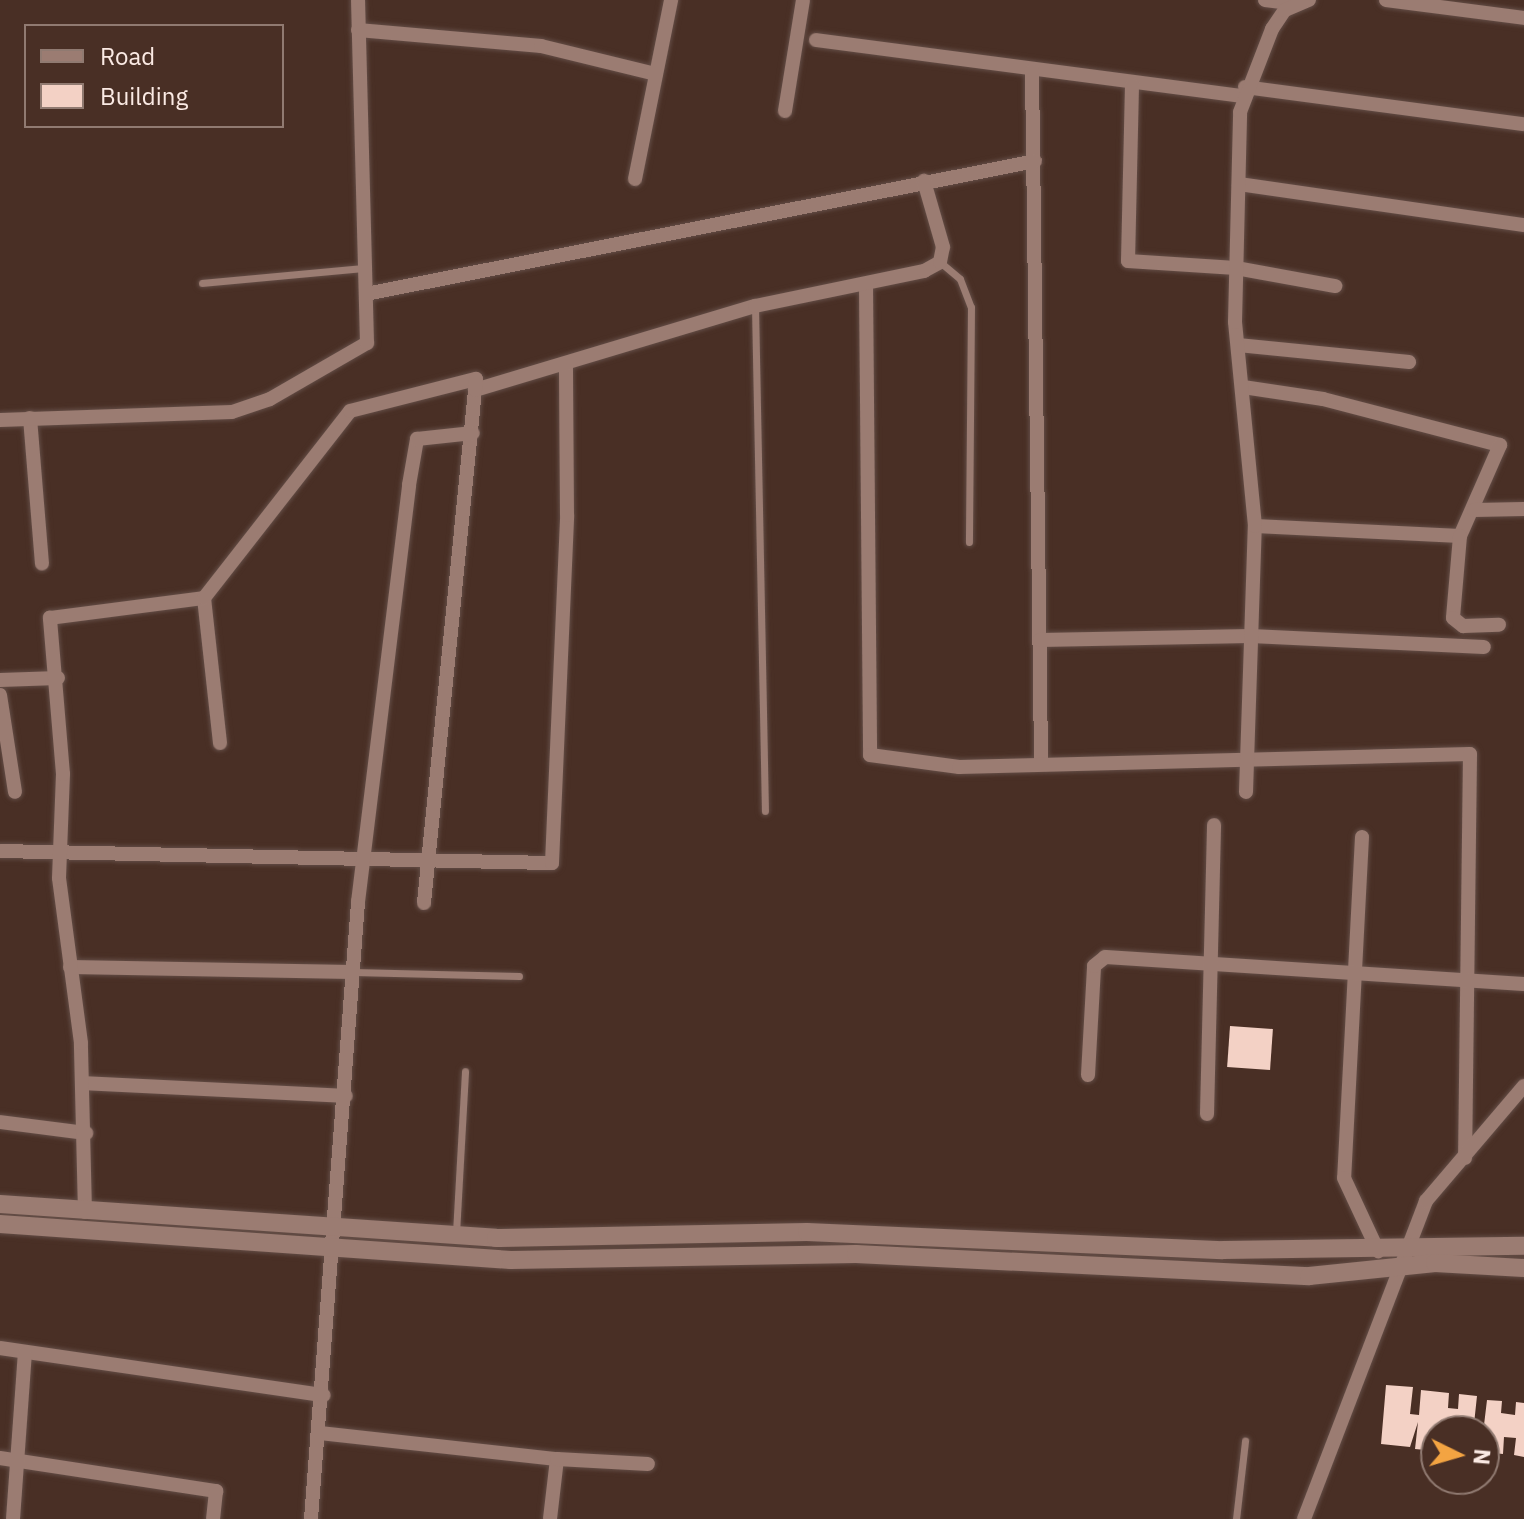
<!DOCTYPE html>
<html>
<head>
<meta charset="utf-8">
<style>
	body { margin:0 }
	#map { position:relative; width:1524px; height:1519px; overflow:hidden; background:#492f25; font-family:"IBM Plex Sans",sans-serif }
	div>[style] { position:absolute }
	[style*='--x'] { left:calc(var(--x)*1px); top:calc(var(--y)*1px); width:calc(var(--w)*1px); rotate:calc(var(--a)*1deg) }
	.building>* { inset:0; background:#f3d1c5; transform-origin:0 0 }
	.roads { filter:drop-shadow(0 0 2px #634d46) drop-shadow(0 0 2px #634d46) }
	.service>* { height:7px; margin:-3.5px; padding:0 3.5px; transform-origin:3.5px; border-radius:3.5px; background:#9b7c72 }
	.minor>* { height:14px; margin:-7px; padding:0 7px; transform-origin:7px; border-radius:7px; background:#9b7c72 }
	.tertiary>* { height:18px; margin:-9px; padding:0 9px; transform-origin:9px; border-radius:9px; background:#9b7c72 }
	span { translate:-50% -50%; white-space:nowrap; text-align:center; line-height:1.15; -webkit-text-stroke:8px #492f25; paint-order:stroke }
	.legend { position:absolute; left:24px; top:24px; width:260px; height:104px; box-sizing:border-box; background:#492f25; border:2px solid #907a71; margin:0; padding:10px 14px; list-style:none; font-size:24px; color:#fbeae4 }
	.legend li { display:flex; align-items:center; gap:16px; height:40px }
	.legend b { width:40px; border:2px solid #907a71 }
	.north { position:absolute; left:1420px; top:1415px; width:80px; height:80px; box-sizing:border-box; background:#492f25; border:2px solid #907a71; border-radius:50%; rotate:95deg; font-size:22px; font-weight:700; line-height:32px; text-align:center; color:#fbeae4 }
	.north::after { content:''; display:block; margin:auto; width:28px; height:36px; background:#f3a442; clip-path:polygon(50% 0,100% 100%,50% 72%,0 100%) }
</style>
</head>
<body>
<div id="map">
	<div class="building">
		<i style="left:1230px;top:1026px;width:43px;height:41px;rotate:4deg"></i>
		<i style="clip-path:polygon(1386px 1385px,1413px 1387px,1410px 1414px,1419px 1415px,1421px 1390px,1449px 1393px,1448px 1408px,1458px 1409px,1459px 1394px,1477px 1396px,1474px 1424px,1484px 1425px,1487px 1400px,1502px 1401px,1501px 1413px,1515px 1415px,1516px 1402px,1524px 1403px,1524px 1457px,1514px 1455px,1516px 1438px,1504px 1437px,1503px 1454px,1484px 1452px,1484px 1431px,1436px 1431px,1436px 1451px,1415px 1449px,1418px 1422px,1410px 1447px,1381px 1444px)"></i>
	</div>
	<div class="roads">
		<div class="service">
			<i style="--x:940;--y:262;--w:26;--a:40"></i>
			<i style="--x:960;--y:279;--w:30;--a:69"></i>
			<i style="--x:971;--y:307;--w:235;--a:90.5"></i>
			<i style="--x:202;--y:283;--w:164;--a:-5.3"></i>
			<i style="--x:755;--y:306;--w:505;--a:88.87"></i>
			<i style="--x:353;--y:972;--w:166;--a:1.4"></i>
			<i style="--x:456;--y:1233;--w:162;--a:-86.8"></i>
			<i style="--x:1236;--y:1519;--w:79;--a:-83.4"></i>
		</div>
		<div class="minor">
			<i style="--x:1265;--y:0;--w:31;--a:7"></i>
			<i style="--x:1386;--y:0;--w:139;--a:7.4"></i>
			<i style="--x:358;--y:30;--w:184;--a:5"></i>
			<i style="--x:541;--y:46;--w:118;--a:13.7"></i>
			<i style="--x:816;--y:40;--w:431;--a:7.5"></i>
			<i style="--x:1032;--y:71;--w:692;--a:89.25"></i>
			<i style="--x:1132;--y:85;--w:176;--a:91.3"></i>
			<i style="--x:1128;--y:261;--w:108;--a:3.7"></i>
			<i style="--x:1236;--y:268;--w:101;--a:10.3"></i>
			<i style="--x:1245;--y:87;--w:281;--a:7.6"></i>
			<i style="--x:785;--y:111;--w:112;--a:-80.8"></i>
			<i style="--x:635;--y:179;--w:183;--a:-78.6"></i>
			<i style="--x:1239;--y:184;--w:288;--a:8.2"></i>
			<i style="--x:866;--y:285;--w:470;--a:89.5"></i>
			<i style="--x:870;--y:755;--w:90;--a:7.7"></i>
			<i style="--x:959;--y:767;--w:511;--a:-1.46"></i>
			<i style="--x:1470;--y:754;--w:404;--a:90.7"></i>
			<i style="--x:366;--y:294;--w:682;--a:-11.24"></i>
			<i style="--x:1238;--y:345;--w:172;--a:5.7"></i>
			<i style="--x:1243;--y:387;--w:81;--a:8.5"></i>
			<i style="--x:1323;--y:399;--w:183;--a:14.6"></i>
			<i style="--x:1500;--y:445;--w:99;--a:113.7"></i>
			<i style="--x:1460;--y:536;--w:205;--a:-177.2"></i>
			<i style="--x:30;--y:418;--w:146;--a:85.3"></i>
			<i style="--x:0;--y:420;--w:232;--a:-2"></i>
			<i style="--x:232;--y:412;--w:40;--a:-18.9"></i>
			<i style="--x:270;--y:399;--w:112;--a:-30"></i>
			<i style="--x:367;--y:343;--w:343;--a:-91.5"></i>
			<i style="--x:1474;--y:510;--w:50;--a:-1.1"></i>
			<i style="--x:1460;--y:536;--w:82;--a:94.9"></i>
			<i style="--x:1453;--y:618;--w:13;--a:39"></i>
			<i style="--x:1463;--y:626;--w:36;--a:-2"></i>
			<i style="--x:204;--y:598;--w:146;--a:83.7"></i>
			<i style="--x:1040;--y:640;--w:211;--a:-1.1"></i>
			<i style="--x:1251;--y:636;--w:233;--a:2.7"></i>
			<i style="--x:0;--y:680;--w:58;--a:-2"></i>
			<i style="--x:0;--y:695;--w:98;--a:81.2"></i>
			<i style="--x:1246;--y:792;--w:266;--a:-88.1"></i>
			<i style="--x:1255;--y:526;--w:205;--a:-95.6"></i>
			<i style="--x:1235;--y:322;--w:210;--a:-88.6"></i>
			<i style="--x:1240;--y:112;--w:89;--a:-68.9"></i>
			<i style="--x:1272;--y:29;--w:23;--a:-56"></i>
			<i style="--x:1285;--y:10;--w:26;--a:-23"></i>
			<i style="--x:1362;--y:837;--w:341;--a:93"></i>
			<i style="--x:1344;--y:1178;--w:81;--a:65"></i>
			<i style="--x:0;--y:851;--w:552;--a:1.25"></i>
			<i style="--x:552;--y:863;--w:348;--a:-87.5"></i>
			<i style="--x:567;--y:515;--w:151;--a:-90.4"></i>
			<i style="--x:424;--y:903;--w:516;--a:-84.32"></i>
			<i style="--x:475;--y:390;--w:292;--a:-16.7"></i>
			<i style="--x:755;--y:306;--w:173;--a:-11.7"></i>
			<i style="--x:924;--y:271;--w:18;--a:-29"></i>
			<i style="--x:940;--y:262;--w:15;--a:-79"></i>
			<i style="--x:943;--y:247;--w:69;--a:-106.1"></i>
			<i style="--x:70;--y:967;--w:282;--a:1"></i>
			<i style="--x:1088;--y:1075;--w:109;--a:-86.8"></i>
			<i style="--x:1094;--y:966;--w:14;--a:-39"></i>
			<i style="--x:1105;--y:957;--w:420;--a:3.7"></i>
			<i style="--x:83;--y:1083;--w:263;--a:2.8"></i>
			<i style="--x:1207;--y:1114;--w:289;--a:-88.6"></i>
			<i style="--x:0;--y:1122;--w:87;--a:7.3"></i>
			<i style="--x:85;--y:1212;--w:169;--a:-91.4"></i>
			<i style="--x:81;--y:1043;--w:166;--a:-97.6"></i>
			<i style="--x:59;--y:878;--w:104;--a:-87.8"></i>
			<i style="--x:63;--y:774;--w:157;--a:-94.8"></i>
			<i style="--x:50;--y:618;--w:155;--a:-7.4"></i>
			<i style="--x:204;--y:598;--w:237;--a:-52"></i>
			<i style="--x:350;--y:411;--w:130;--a:-14.3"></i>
			<i style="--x:476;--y:379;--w:11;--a:95"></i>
			<i style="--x:0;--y:1348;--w:327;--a:8.3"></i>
			<i style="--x:320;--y:1433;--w:238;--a:6.3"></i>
			<i style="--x:557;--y:1459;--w:60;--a:96.7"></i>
			<i style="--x:0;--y:1458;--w:219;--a:8.7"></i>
			<i style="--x:216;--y:1491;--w:28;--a:96"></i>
			<i style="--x:557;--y:1459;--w:91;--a:3.1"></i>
			<i style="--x:13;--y:1519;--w:167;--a:-85.9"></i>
			<i style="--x:311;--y:1519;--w:619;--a:-85.64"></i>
			<i style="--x:358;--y:902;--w:420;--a:-83"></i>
			<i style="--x:409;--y:485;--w:47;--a:-80.1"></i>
			<i style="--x:417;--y:439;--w:56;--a:-6.1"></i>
			<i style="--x:1304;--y:1519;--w:341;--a:-69"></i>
			<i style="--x:1426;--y:1201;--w:151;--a:-49.6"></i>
		</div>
		<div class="tertiary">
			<i style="--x:0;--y:1204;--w:497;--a:3.9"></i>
			<i style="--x:496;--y:1238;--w:311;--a:-1.1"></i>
			<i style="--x:807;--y:1232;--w:416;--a:2.5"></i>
			<i style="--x:1223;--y:1250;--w:301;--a:-0.8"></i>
			<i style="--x:0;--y:1224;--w:512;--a:4.03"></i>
			<i style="--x:511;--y:1260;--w:345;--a:-1"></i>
			<i style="--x:856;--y:1254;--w:454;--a:2.8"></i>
			<i style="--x:1309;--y:1276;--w:127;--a:-5.9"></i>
			<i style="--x:1435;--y:1263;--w:89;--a:3.2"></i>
		</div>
	</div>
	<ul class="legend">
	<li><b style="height:10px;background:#9b7c72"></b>Road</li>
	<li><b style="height:22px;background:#f3d1c5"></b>Building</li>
	</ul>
	<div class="north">N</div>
</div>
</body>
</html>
